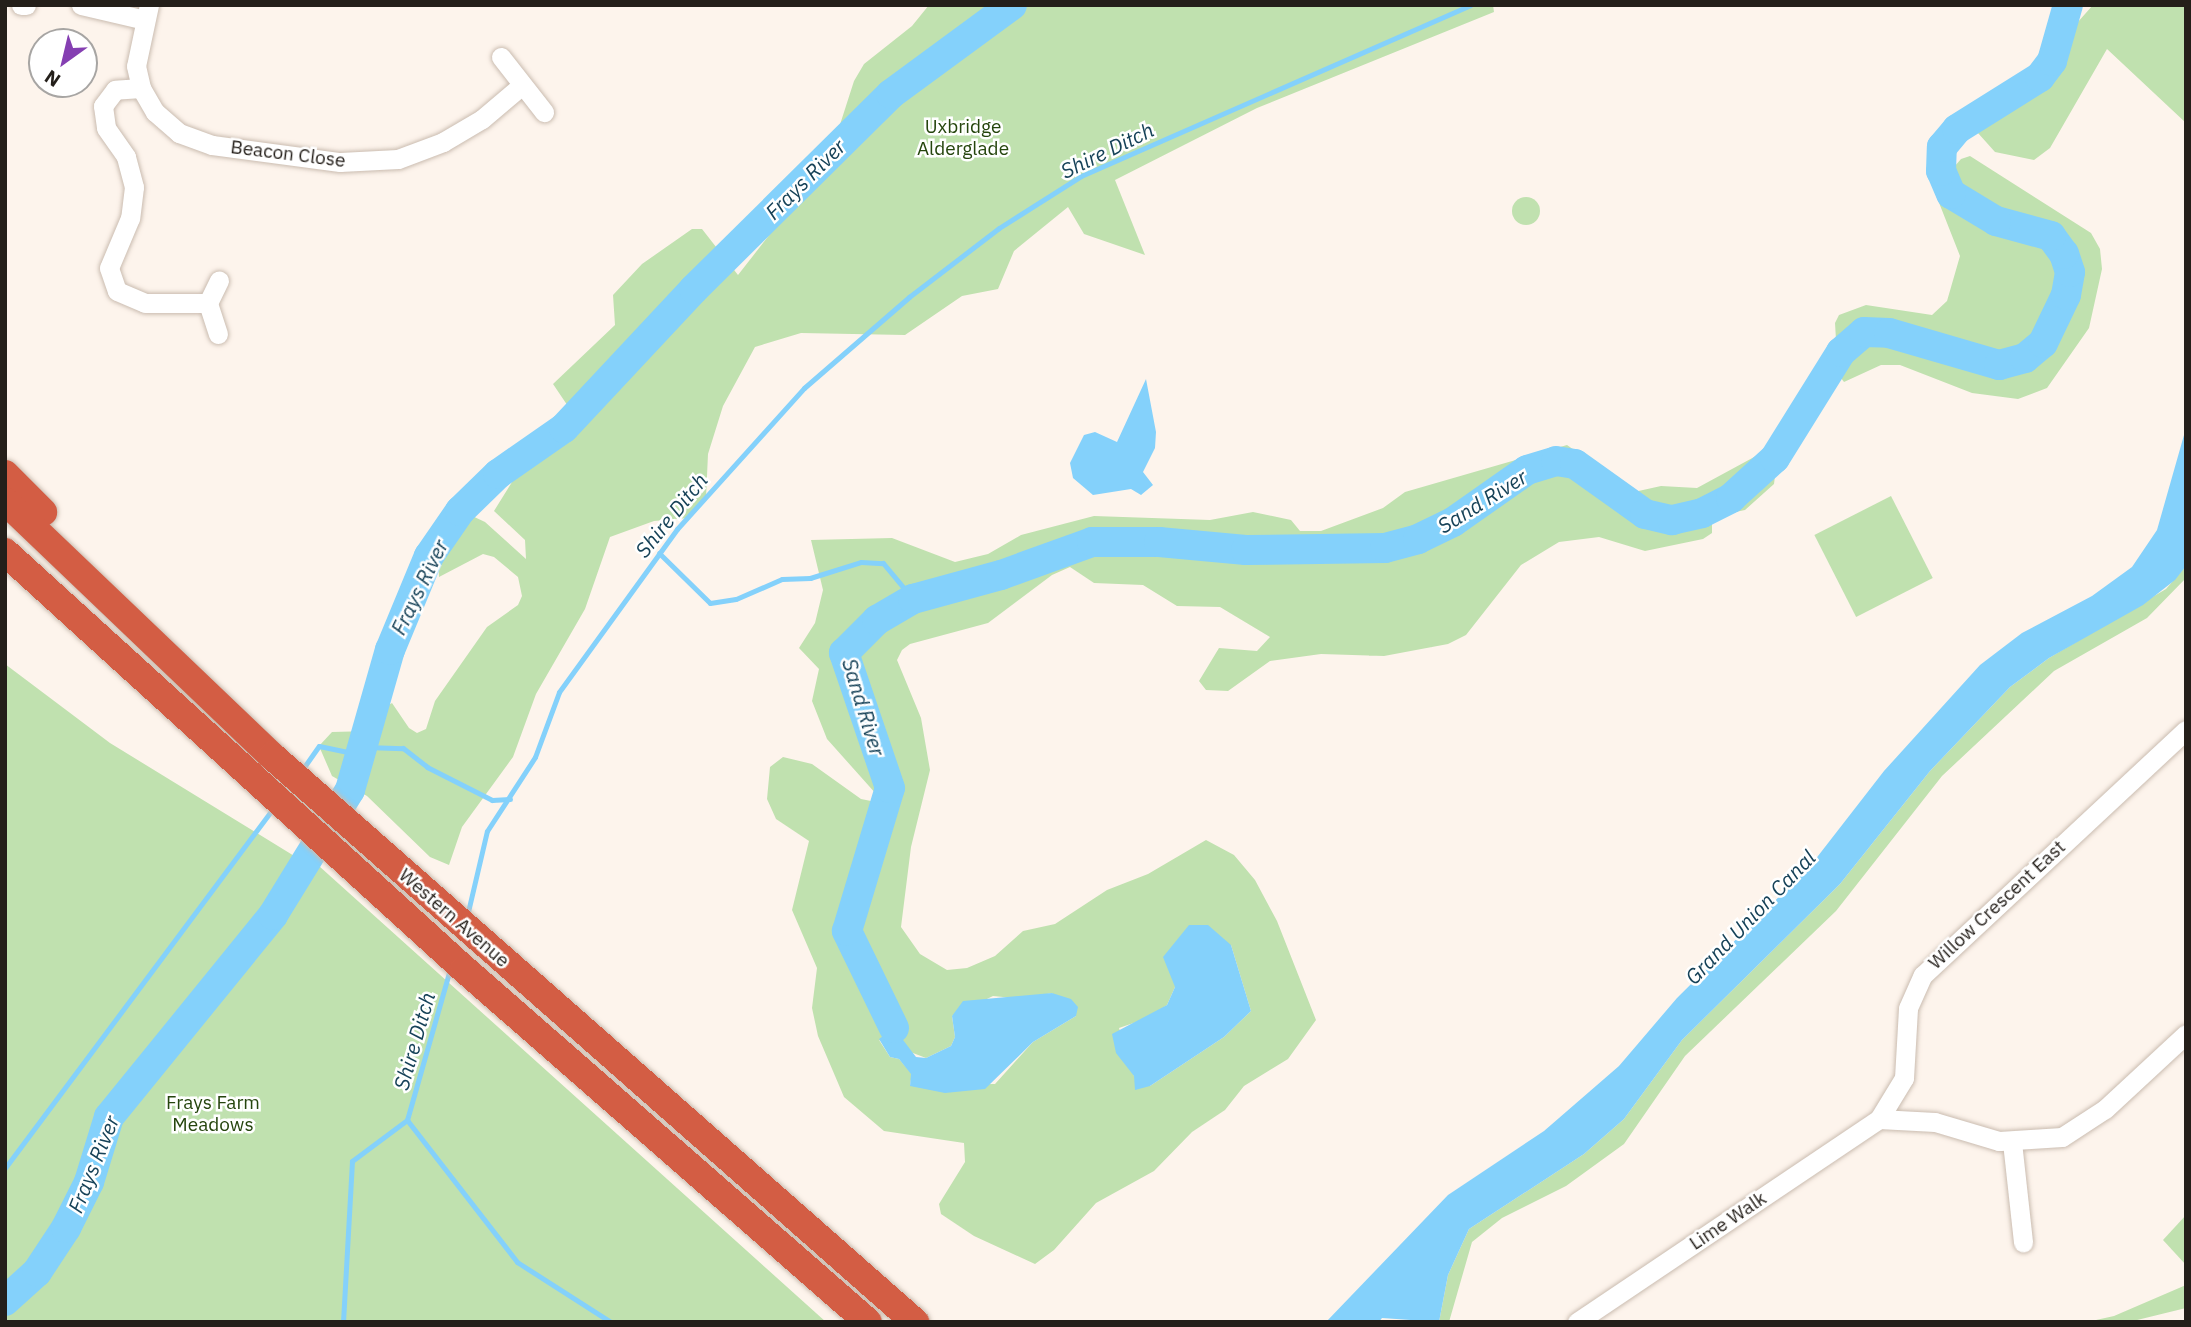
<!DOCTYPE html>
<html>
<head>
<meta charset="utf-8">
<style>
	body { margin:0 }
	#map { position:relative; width:2191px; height:1327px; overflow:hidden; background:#fdf4ec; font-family:"IBM Plex Sans",sans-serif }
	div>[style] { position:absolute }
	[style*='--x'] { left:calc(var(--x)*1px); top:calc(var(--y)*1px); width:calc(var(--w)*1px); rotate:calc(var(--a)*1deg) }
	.green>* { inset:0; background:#c0e1af; transform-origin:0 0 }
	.round { border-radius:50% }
	.water>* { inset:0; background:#84d1fb }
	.stream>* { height:5px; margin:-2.5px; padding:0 2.5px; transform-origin:2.5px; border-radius:2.5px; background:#84d1fb }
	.river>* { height:30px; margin:-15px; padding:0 15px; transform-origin:15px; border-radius:15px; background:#84d1fb }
	.roads { filter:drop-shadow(0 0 2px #cabcb0) drop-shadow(0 0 2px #cabcb0) }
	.minor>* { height:19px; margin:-9.5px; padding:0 9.5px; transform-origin:9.5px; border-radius:9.5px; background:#fff }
	.highway>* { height:28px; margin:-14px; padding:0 14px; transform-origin:14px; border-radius:14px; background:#d35d44 }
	span { translate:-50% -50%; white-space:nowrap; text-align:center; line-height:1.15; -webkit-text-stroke:5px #fff; paint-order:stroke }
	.park-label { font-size:19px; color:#25450d }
	.street-label { font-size:19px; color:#241f1a }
	.water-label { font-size:21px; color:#164258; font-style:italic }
	.frame { position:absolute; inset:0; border:7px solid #241f1a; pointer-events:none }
	.north { position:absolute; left:28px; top:28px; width:70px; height:70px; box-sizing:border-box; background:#fff; border:2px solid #a7a5a3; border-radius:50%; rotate:214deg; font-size:19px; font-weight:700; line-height:28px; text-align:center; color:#241f1a }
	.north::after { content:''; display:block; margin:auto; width:24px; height:32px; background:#853fb2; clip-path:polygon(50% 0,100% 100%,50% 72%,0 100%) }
</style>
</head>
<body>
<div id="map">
	<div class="green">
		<i style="clip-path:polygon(929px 5px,1493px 5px,1494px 12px,1257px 108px,1115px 180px,1145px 255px,1084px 234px,1068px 207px,1014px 251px,998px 289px,962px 296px,905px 335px,801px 333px,755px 347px,723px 406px,708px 454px,706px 498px,688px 518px,654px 521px,610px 537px,585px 609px,536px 694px,513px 757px,462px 827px,449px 865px,430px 857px,367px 796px,332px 776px,319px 746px,332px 732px,370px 731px,376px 713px,392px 703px,409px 728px,417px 733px,426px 729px,435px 701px,487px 627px,518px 605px,522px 596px,518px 577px,494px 557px,483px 554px,439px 577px,438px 556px,451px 518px,468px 514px,485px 522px,526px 559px,525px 540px,494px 511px,517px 474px,582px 427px,553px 384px,615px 325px,613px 295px,642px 264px,692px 229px,702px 229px,738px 275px,785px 215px,836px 137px,854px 81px,864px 64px,912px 26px)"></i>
		<i style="clip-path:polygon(2093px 5px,2186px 5px,2186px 123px,2107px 49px,2050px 148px,2034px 160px,1995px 152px,1969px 123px,1967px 113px,2002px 97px,2021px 97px,2039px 89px,2077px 23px)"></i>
		<i style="clip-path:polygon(1970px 156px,2091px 233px,2100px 249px,2102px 269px,2089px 328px,2047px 388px,2018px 399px,1972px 393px,1900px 365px,1881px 365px,1844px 382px,1838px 374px,1835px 323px,1839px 315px,1866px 305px,1932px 315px,1947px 301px,1960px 256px,1934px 190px,1961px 159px)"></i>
		<i class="round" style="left:1512px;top:197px;width:28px;height:28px"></i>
		<i style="clip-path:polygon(evenodd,1567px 445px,1634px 492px,1661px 486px,1697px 488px,1756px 456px,1775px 476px,1774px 484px,1745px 510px,1712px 517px,1712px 533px,1703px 539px,1645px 551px,1599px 537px,1559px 542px,1521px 565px,1466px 635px,1448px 644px,1384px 656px,1321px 654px,1270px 661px,1228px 691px,1206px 690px,1199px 681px,1219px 648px,1257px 651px,1270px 637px,1220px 607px,1177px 606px,1143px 585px,1094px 583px,1070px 567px,1052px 575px,988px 623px,910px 644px,902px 650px,897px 660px,921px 718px,930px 770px,911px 847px,901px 927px,920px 954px,947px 970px,967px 968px,995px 956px,1023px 931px,1055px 924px,1107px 890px,1148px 874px,1206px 840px,1234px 855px,1255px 880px,1277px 921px,1316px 1020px,1288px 1059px,1244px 1086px,1225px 1110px,1192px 1132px,1154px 1171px,1096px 1203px,1054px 1250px,1035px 1264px,974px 1236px,941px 1214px,939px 1204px,965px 1162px,964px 1143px,884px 1131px,844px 1097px,818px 1036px,812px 1008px,817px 968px,792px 910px,809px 841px,776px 819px,767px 799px,770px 767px,783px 757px,812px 764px,861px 799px,871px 801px,877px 795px,827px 739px,812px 701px,819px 669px,799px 648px,815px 623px,823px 590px,811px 540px,892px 538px,955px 562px,988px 554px,1021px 535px,1094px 516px,1210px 520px,1253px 512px,1291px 520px,1300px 531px,1321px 531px,1383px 508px,1405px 492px,1567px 445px,1231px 945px,1251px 1011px,1224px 1037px,1150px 1086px,1134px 1076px,1119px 1028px,1148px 1018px,1167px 1005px,1175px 987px,1231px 945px,1567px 445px,1052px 993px,1076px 1016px,1033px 1042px,995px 1084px,910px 1085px,912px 1074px,899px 1059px,890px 1057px,879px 1040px,926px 1058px,951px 1046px,955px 1037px,952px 1016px,993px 996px,1022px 999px,1052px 993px)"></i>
		<i style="left:1891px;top:496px;width:92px;height:86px;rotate:63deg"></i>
		<i style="clip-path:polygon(2186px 566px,2186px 578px,2147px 618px,2054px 671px,1942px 776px,1836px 911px,1685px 1056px,1624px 1144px,1566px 1186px,1502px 1218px,1472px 1242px,1449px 1322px,1439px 1322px,1448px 1275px,1469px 1229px,1584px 1154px,1624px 1119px,1682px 1040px,1840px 884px,1930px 771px,2010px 687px,2049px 658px,2166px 589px)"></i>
		<i style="clip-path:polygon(5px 664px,110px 743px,304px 862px,296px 877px,309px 857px,826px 1322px,5px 1322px)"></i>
		<i style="clip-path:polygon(2186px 1215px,2186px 1265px,2163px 1240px)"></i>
		<i style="clip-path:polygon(2186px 1285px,2186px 1308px,2129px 1322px,2087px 1322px,2114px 1316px)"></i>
	</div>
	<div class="water">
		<i style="clip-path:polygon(1146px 379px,1156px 432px,1155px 448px,1143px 472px,1153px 485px,1141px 495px,1131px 489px,1093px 495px,1073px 478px,1070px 463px,1084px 435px,1095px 432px,1117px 442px)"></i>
		<i style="clip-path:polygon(2186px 428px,2186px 566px,2175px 580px,2143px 605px,2049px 658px,2010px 687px,1930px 771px,1840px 884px,1682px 1040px,1624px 1119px,1584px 1154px,1469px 1229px,1448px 1275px,1439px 1322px,1382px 1318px,1379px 1322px,1326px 1322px,1448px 1195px,1544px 1131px,1619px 1066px,1677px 998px,1811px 865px,1884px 771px,1980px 665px,2022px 633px,2092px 596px,2132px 567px,2157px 530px)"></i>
		<i style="clip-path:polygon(1189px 925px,1208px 925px,1231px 945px,1251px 1011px,1224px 1037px,1150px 1086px,1135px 1090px,1134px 1076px,1116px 1053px,1112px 1034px,1167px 1005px,1175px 987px,1163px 957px)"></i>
		<i style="clip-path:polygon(1052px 993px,1071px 999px,1078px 1007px,1076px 1016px,1033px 1042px,985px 1089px,945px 1093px,910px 1086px,911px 1074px,899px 1059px,890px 1057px,879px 1039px,894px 1028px,916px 1057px,926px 1058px,951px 1046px,955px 1037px,952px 1016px,963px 1001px)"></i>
	</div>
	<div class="stream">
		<i style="--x:659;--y:553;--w:71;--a:44.4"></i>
		<i style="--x:710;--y:603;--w:26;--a:-9"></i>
		<i style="--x:736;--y:599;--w:50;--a:-23.5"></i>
		<i style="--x:782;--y:579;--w:28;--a:-2"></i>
		<i style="--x:810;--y:578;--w:53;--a:-17.4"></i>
		<i style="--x:861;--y:562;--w:22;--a:3"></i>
		<i style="--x:883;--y:563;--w:47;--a:50.2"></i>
		<i style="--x:365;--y:747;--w:38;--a:2"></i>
		<i style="--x:403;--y:748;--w:31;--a:38"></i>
		<i style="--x:427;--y:767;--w:73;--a:26.9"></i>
		<i style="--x:492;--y:800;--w:18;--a:-3"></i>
		<i style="--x:302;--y:770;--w:29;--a:-55"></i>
		<i style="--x:319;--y:746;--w:44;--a:11.8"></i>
		<i style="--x:467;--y:916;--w:87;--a:-76.8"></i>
		<i style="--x:487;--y:831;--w:88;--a:-57"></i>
		<i style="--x:535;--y:757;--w:69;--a:-69.7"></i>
		<i style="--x:559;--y:692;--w:201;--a:-54.1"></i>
		<i style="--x:677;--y:529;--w:190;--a:-48"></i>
		<i style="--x:804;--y:388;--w:139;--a:-40.9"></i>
		<i style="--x:909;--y:297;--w:113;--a:-37.5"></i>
		<i style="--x:999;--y:228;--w:97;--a:-32.4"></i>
		<i style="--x:1081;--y:176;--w:425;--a:-23.7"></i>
		<i style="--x:450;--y:969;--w:157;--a:105.9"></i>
		<i style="--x:407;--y:1120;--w:180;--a:52.2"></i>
		<i style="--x:517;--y:1262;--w:112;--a:32.6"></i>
		<i style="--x:5;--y:1168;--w:449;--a:-53.3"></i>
		<i style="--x:343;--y:1322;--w:161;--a:-86.8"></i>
		<i style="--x:352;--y:1161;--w:69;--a:-36.7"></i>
	</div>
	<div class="river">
		<i style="--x:894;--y:1028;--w:108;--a:-115.9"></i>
		<i style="--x:847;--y:931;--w:149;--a:-73.3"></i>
		<i style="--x:890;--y:788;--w:143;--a:-108.8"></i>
		<i style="--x:844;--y:653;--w:47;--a:-45"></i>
		<i style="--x:877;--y:620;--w:42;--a:-30.3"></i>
		<i style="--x:913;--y:599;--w:91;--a:-15.3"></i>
		<i style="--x:1001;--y:575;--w:97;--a:-19.9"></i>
		<i style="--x:1092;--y:542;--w:67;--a:0"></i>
		<i style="--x:1159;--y:542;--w:87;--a:5.3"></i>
		<i style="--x:1246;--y:550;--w:139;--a:-0.8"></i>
		<i style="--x:1385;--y:548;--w:34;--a:-15"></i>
		<i style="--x:1418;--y:539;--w:39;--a:-26"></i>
		<i style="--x:1453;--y:522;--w:90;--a:-35.1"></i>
		<i style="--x:1527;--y:470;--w:30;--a:-17"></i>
		<i style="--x:1556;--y:461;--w:19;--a:9"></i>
		<i style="--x:1575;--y:464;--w:86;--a:35.5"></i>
		<i style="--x:1645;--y:514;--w:28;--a:13"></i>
		<i style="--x:1672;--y:520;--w:31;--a:-13"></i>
		<i style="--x:1702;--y:513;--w:33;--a:-27"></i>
		<i style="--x:1731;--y:498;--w:59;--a:-42.3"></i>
		<i style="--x:1775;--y:458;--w:125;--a:-58.1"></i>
		<i style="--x:1841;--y:352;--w:30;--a:-41"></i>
		<i style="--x:1864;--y:332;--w:25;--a:2"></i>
		<i style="--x:1889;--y:333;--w:115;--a:16.2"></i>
		<i style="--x:1999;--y:365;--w:27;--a:-15"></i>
		<i style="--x:2025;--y:358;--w:23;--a:-40"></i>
		<i style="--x:2043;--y:343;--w:53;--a:-64.4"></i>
		<i style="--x:2066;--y:295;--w:23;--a:-80"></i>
		<i style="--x:2070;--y:272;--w:19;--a:-108"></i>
		<i style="--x:2064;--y:254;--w:22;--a:-126"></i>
		<i style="--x:2051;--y:236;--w:57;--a:-164.7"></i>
		<i style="--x:1996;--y:221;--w:52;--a:-149"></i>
		<i style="--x:1951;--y:194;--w:25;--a:-113"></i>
		<i style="--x:1941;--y:171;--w:24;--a:-88"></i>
		<i style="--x:1942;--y:147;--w:23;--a:-50"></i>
		<i style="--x:1957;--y:129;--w:98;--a:-32.1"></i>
		<i style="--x:2040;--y:77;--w:20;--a:-53"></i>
		<i style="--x:2052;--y:61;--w:58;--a:-74.1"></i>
		<i style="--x:5;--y:1301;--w:43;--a:-42.2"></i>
		<i style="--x:37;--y:1272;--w:53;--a:-56.6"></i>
		<i style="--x:66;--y:1228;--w:51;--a:-63.4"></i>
		<i style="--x:89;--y:1182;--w:68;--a:-72.9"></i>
		<i style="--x:109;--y:1117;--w:260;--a:-50.9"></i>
		<i style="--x:273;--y:915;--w:147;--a:-58.4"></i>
		<i style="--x:350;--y:790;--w:146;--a:-74.1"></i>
		<i style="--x:390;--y:650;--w:102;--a:-67.5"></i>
		<i style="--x:429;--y:556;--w:55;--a:-55.4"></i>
		<i style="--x:460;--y:511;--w:53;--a:-44.2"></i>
		<i style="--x:498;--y:474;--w:80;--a:-34.9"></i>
		<i style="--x:564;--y:428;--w:190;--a:-46.9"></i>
		<i style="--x:694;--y:289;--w:277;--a:-44.7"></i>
		<i style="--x:891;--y:94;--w:150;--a:-36.3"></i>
	</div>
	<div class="roads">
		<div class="minor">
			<i style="--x:21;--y:5;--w:5;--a:0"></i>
			<i style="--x:81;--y:5;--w:66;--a:13.2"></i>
			<i style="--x:149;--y:5;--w:62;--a:102"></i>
			<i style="--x:136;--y:66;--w:23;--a:77"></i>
			<i style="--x:141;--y:88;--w:28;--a:60"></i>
			<i style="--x:155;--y:112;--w:32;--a:41"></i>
			<i style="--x:179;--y:133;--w:35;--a:20"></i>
			<i style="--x:212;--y:145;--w:129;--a:7.6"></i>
			<i style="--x:340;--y:162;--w:58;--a:-3"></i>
			<i style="--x:398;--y:159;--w:48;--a:-20.7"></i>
			<i style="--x:443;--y:142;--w:45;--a:-30.5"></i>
			<i style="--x:482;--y:119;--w:51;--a:-40.2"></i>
			<i style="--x:501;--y:57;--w:70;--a:52"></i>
			<i style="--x:141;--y:88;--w:26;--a:176"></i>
			<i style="--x:115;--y:90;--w:20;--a:127"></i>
			<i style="--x:103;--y:106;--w:22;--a:82"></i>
			<i style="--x:106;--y:128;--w:35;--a:55"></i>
			<i style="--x:126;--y:157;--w:31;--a:75"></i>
			<i style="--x:134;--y:187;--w:31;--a:97"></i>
			<i style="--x:130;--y:218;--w:54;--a:112.8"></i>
			<i style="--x:109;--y:268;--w:24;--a:71"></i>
			<i style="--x:117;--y:291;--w:30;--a:23"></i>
			<i style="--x:145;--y:303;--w:63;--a:0"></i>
			<i style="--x:218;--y:334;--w:33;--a:-108"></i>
			<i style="--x:208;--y:303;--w:25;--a:-64"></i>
			<i style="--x:1879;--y:1119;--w:56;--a:3.1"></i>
			<i style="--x:1935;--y:1122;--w:67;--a:16.5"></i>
			<i style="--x:1999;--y:1141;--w:63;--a:-3.6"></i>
			<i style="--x:2062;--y:1137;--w:51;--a:-33.1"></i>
			<i style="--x:2105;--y:1109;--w:110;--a:-42.8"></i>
			<i style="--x:2012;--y:1142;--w:101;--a:83.7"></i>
			<i style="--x:1577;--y:1322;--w:364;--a:-33.9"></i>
			<i style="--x:1879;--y:1119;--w:48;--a:-58.6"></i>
			<i style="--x:1904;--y:1078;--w:70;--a:-86.7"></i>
			<i style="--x:1908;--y:1008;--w:36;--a:-66"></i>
			<i style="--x:1923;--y:975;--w:359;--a:-43"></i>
		</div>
		<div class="highway">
			<i style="--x:5;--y:474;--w:54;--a:45"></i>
			<i style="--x:5;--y:501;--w:369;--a:43.7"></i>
			<i style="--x:272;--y:756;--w:857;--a:41.36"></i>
			<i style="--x:5;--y:552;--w:620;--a:42.26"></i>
			<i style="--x:464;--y:969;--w:536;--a:41.15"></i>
		</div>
	</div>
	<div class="park-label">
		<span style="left:963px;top:138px">Uxbridge<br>Alderglade</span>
		<span style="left:213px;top:1114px">Frays Farm<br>Meadows</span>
	</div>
	<div class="street-label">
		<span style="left:288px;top:154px;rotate:7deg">Beacon Close</span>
		<span style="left:1997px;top:905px;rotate:-43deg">Willow Crescent East</span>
		<span style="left:454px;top:918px;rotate:41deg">Western Avenue</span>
		<span style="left:1728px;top:1221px;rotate:-34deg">Lime Walk</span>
	</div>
	<div class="water-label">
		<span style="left:1107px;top:150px;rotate:-26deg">Shire Ditch</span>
		<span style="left:805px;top:179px;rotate:-45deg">Frays River</span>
		<span style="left:1482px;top:501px;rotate:-32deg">Sand River</span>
		<span style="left:671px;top:515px;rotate:-51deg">Shire Ditch</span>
		<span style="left:419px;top:587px;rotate:-64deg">Frays River</span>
		<span style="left:864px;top:707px;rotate:73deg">Sand River</span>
		<span style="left:1750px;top:917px;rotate:-46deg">Grand Union Canal</span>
		<span style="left:414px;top:1041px;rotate:-74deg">Shire Ditch</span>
		<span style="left:93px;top:1164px;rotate:-68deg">Frays River</span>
	</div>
	<div class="frame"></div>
	<div class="north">N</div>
</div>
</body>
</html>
